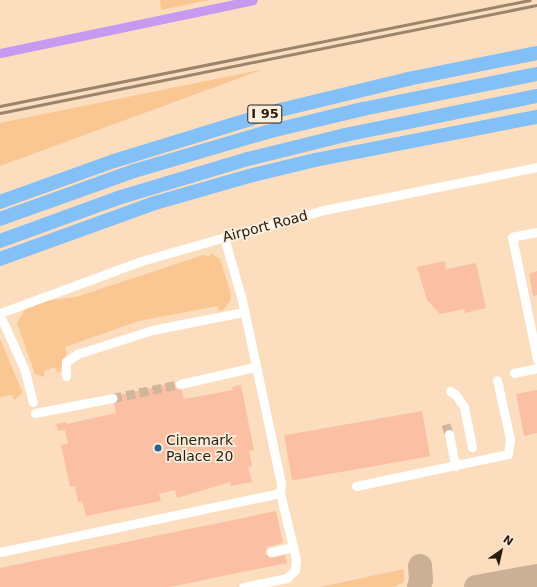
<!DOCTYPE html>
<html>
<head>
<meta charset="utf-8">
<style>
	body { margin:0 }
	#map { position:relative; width:537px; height:587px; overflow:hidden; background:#fcddbe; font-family:"DejaVu Sans",sans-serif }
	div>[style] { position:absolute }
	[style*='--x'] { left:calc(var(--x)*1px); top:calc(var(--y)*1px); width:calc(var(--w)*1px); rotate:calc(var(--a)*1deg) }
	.green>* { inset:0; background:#fac792 }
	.canal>* { height:9px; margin:-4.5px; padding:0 4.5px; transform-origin:4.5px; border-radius:4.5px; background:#c799f1 }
	.taxiway>* { height:24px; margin:-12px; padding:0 12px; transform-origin:12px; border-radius:12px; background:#cbb095 }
	.building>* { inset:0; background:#fbc0a3; transform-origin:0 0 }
	.minor-tunnel>* { height:9px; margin-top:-4.5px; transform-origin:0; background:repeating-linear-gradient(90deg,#d2b69b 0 9px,transparent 0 13.5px) }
	.minor>* { height:9px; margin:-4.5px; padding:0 4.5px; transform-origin:4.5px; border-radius:4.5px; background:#fff }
	.highway>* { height:14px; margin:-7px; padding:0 7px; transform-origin:7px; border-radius:7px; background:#84c0f8 }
	.rail>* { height:2.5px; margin:-1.25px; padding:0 1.25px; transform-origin:1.25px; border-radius:1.25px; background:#9a846c }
	.dots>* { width:11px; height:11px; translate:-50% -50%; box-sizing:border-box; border:2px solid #fdeede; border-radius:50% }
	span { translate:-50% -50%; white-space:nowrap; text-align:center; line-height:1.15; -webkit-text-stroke:3.5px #fdeede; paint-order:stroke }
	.shield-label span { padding:1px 3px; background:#fdeede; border:1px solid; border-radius:3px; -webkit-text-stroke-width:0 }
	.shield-label { font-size:13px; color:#291c0d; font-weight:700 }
	.street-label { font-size:14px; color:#291c0d }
	.poi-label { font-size:14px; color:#291c0d }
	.left { translate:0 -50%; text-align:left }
	.north { position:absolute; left:481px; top:531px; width:40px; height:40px; -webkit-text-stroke:3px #fdeede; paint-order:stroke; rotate:34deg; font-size:11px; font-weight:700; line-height:16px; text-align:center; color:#291c0d }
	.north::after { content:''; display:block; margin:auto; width:14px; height:18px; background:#291c0d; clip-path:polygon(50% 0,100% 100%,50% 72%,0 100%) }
</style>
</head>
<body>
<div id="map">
	<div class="green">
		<i style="clip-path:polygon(160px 0,210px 0,161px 10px)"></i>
		<i style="clip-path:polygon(264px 69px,0 166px,0 123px)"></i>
		<i style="clip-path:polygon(211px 253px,220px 259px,230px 291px,231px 299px,224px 310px,219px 311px,217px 306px,139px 321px,65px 347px,67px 354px,63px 359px,60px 373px,57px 372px,55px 367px,45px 371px,44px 377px,35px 374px,17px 323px,26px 308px,44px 301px,76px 297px,203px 255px,210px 256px)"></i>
		<i style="clip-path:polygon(0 339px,22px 391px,21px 395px,14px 400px,12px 395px,0 397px)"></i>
		<i style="clip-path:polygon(404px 569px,404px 582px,394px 587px,320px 587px)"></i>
	</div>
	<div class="canal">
		<i style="--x:0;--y:53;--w:258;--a:-11.8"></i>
	</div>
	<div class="taxiway">
		<i style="--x:419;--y:587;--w:7;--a:-74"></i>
		<i style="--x:421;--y:580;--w:14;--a:-94"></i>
		<i style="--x:476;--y:587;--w:62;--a:-10.2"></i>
	</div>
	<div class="building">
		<i style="clip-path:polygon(445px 261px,446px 269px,476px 263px,486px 308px,465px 313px,464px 309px,440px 314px,427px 300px,417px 267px)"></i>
		<i style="clip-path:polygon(537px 271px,537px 295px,533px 296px,529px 274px)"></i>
		<i style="clip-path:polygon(174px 383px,176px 388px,182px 390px,184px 399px,233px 390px,232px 387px,241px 385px,254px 450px,249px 451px,252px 466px,248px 467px,252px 482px,231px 486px,230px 482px,177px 498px,175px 490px,159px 494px,161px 501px,86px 516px,82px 501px,78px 502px,75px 486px,70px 487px,61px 445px,68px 444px,65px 430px,58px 431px,56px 424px,66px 422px,67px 424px,116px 413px,114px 404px,118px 400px,118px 395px)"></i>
		<i style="clip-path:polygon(537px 390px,537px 433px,524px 436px,516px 394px)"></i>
		<i style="left:422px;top:411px;width:46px;height:140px;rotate:80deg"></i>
		<i style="clip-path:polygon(276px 511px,283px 543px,267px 547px,265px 553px,270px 558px,285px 555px,287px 563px,170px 587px,0 587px,0 568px)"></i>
	</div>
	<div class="minor-tunnel">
		<i style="--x:113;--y:398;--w:68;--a:-11.8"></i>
		<i style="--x:446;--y:424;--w:10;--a:73"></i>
	</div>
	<div class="minor">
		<i style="--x:537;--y:232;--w:25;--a:169"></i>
		<i style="--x:512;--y:237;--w:125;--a:78.4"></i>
		<i style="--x:224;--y:237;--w:66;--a:74.1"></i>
		<i style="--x:242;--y:300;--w:188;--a:78"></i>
		<i style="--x:281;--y:484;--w:9;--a:96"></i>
		<i style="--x:0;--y:313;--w:150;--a:-20.2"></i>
		<i style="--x:141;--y:261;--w:84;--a:-15.9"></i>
		<i style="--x:222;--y:238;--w:106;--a:-15.4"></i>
		<i style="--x:324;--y:210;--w:217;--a:-11.4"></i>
		<i style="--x:0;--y:315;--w:61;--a:65.9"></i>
		<i style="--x:25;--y:371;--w:32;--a:76"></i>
		<i style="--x:514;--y:373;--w:24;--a:-12"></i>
		<i style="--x:66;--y:376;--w:14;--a:-90"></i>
		<i style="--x:66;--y:362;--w:14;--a:-36"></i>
		<i style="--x:77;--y:354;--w:79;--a:-17.7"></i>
		<i style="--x:152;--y:330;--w:94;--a:-11.1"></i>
		<i style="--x:180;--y:384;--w:77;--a:-12.8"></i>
		<i style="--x:450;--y:391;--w:7;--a:34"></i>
		<i style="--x:456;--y:395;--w:14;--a:56"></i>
		<i style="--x:464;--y:407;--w:41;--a:78.7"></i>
		<i style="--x:35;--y:413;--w:79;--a:-10.9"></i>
		<i style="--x:449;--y:434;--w:33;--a:79"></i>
		<i style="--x:356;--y:486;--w:155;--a:-11.9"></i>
		<i style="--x:508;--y:454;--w:15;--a:-82"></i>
		<i style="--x:510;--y:439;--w:60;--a:-102.4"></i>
		<i style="--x:0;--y:552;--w:286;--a:-11.9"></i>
		<i style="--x:280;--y:493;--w:68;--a:76.4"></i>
		<i style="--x:296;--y:559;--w:11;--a:95"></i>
		<i style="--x:295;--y:570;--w:11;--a:135"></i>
		<i style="--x:287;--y:578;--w:45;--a:168.4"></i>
		<i style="--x:271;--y:552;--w:23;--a:-13"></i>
	</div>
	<div class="highway">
		<i style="--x:0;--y:202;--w:121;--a:-19.8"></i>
		<i style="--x:114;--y:161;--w:174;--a:-17.1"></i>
		<i style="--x:280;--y:110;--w:132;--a:-13.6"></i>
		<i style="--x:408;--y:79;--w:132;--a:-11.4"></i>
		<i style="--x:0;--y:219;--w:142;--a:-19.7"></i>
		<i style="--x:134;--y:171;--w:139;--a:-16.3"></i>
		<i style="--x:267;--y:132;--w:99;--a:-13.5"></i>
		<i style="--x:363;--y:109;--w:177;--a:-11.4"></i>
		<i style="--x:0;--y:241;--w:129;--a:-20"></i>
		<i style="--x:121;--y:197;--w:133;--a:-16.7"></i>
		<i style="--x:248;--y:159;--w:100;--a:-13.9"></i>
		<i style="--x:345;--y:135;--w:196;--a:-11.5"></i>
		<i style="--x:0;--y:259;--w:165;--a:-19.9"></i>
		<i style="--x:155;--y:203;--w:98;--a:-16"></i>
		<i style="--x:249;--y:176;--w:68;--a:-13.6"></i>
		<i style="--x:315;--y:160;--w:226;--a:-11"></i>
	</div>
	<div class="rail">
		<i style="--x:0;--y:106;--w:540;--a:-11.31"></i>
		<i style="--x:0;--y:113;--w:548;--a:-11.37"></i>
	</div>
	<div class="dots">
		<i style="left:158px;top:448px;background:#236399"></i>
	</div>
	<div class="shield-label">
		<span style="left:265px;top:114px">I 95</span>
	</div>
	<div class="street-label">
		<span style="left:265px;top:226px;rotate:-15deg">Airport Road</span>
	</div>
	<div class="poi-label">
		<span class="left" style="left:166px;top:448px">Cinemark<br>Palace 20</span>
	</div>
	<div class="north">N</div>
</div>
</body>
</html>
